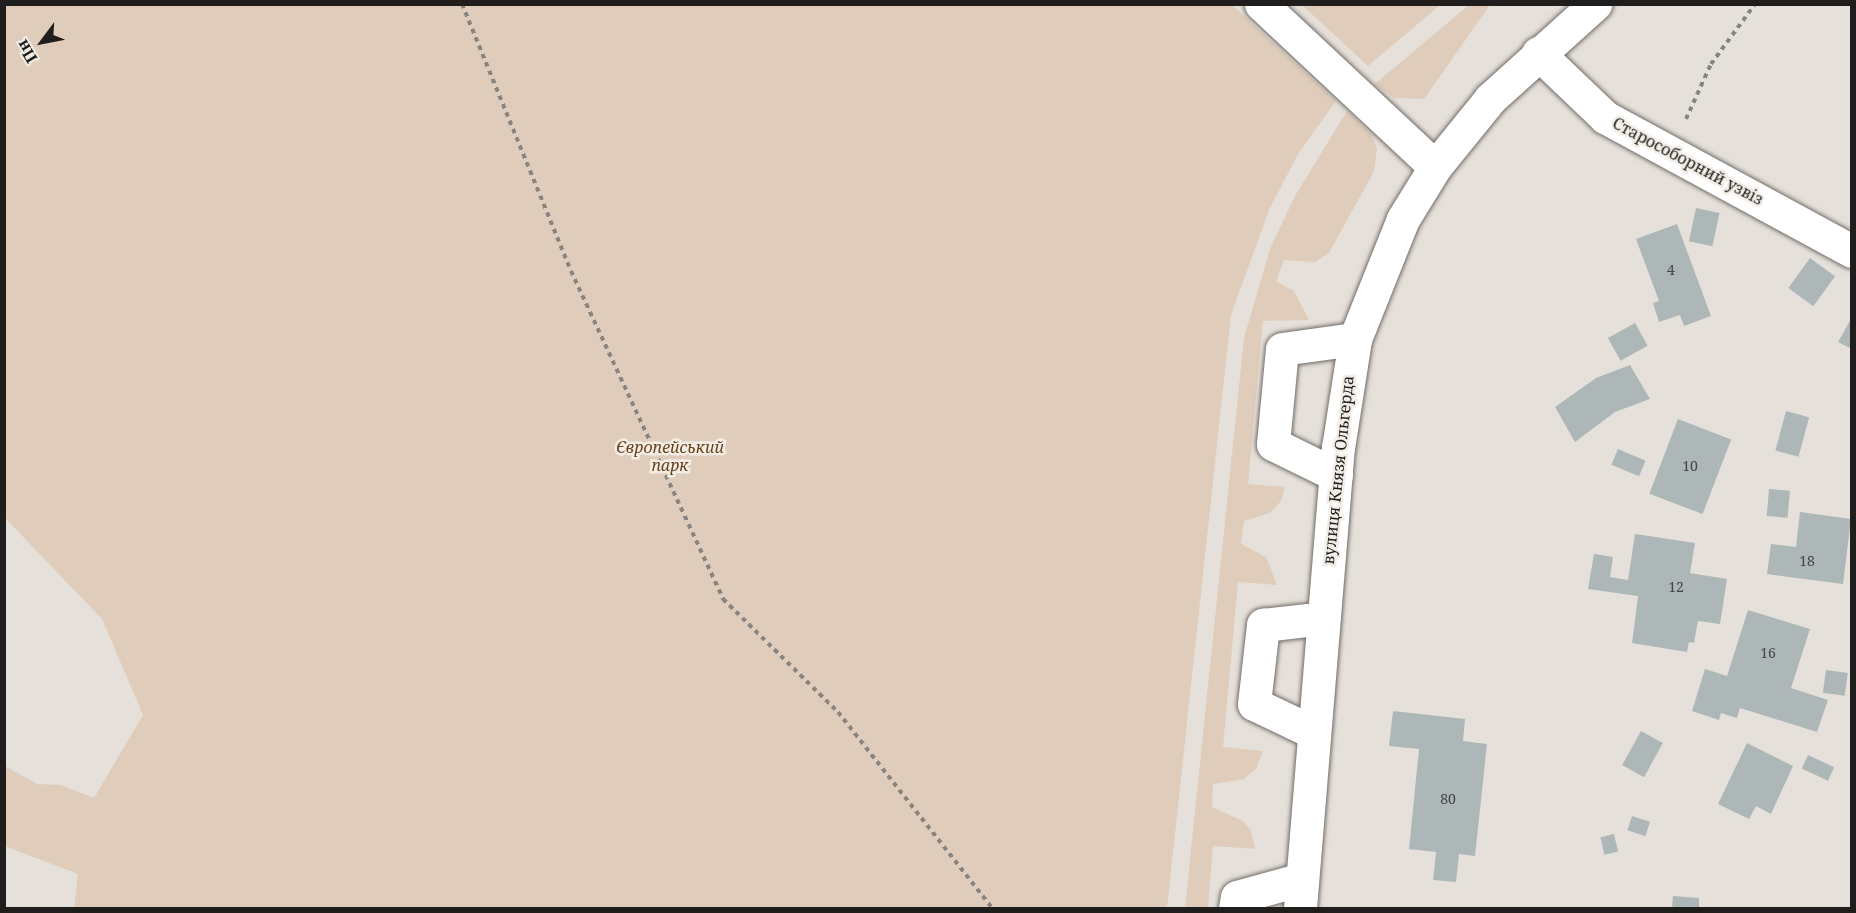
<!DOCTYPE html>
<html>
<head>
<meta charset="utf-8">
<style>
	body { margin:0 }
	#map { position:relative; width:1856px; height:913px; overflow:hidden; background:#e6e0da; font-family:"Noto Serif",serif }
	div>[style] { position:absolute }
	[style*='--x'] { left:calc(var(--x)*1px); top:calc(var(--y)*1px); width:calc(var(--w)*1px); rotate:calc(var(--a)*1deg) }
	.green>* { inset:0; background:#dfccba }
	.building>* { inset:0; background:#aeb7b8; transform-origin:0 0 }
	.path>* { height:4px; margin-top:-2px; transform-origin:0; background:repeating-linear-gradient(90deg,#888480 0 4.5px,transparent 0 9px) }
	.roads { filter:drop-shadow(0 0 2px #736d68) drop-shadow(0 0 2px #736d68) }
	.minor>* { height:33px; margin:-16.5px; padding:0 16.5px; transform-origin:16.5px; border-radius:16.5px; background:#fff }
	.major>* { height:33px; margin:-16.5px; padding:0 16.5px; transform-origin:16.5px; border-radius:16.5px; background:#fff }
	span { translate:-50% -50%; white-space:nowrap; text-align:center; line-height:1.15; -webkit-text-stroke:5px #f3ede7; paint-order:stroke }
	.number-label { font-size:14px; color:#444443 }
	.number-label span { -webkit-text-stroke-width:0 }
	.street-label { font-size:16px; color:#201e1c }
	.park-label { font-size:16px; color:#694215; font-style:italic }
	.frame { position:absolute; inset:0; border:6px solid #201e1c; pointer-events:none }
	.north { position:absolute; left:12px; top:12px; width:60px; height:60px; -webkit-text-stroke:4px #f3ede7; paint-order:stroke; rotate:238deg; font-size:16px; font-weight:700; line-height:24px; text-align:center; color:#201e1c }
	.north::after { content:''; display:block; margin:auto; width:21px; height:27px; background:#201e1c; clip-path:polygon(50% 0,100% 100%,50% 72%,0 100%) }
</style>
</head>
<body>
<div id="map">
	<div class="green">
		<i style="clip-path:polygon(5px 4px,1232px 5px,1336px 101px,1298px 154px,1269px 210px,1231px 315px,1167px 908px,74px 908px,78px 874px,5px 846px,5px 766px,37px 784px,61px 785px,94px 798px,143px 715px,102px 619px,5px 518px)"></i>
		<i style="clip-path:polygon(1302px 5px,1440px 5px,1368px 66px)"></i>
		<i style="clip-path:polygon(1469px 5px,1490px 5px,1424px 99px,1394px 98px,1375px 84px)"></i>
		<i style="clip-path:polygon(1347px 111px,1371px 134px,1377px 149px,1374px 171px,1329px 253px,1315px 262px,1284px 260px,1276px 282px,1294px 291px,1309px 320px,1263px 321px,1248px 484px,1285px 487px,1281px 501px,1270px 513px,1244px 521px,1241px 544px,1266px 557px,1277px 585px,1238px 582px,1223px 747px,1263px 751px,1256px 769px,1244px 779px,1213px 784px,1212px 807px,1243px 821px,1251px 831px,1255px 849px,1213px 846px,1208px 908px,1185px 908px,1244px 338px,1270px 249px,1295px 196px)"></i>
	</div>
	<div class="building">
		<i style="left:1696px;top:208px;width:24px;height:34px;rotate:12deg"></i>
		<i style="clip-path:polygon(1677px 224px,1711px 316px,1684px 326px,1680px 315px,1659px 322px,1653px 303px,1659px 301px,1636px 239px)"></i>
		<i style="left:1810px;top:258px;width:31px;height:37px;rotate:36deg"></i>
		<i style="clip-path:polygon(1852px 317px,1852px 349px,1838px 342px)"></i>
		<i style="left:1635px;top:323px;width:26px;height:31px;rotate:61deg"></i>
		<i style="clip-path:polygon(1630px 365px,1650px 399px,1615px 412px,1575px 442px,1555px 407px,1596px 378px)"></i>
		<i style="left:1786px;top:411px;width:24px;height:41px;rotate:15deg"></i>
		<i style="left:1678px;top:419px;width:57px;height:80px;rotate:21deg"></i>
		<i style="left:1618px;top:449px;width:30px;height:17px;rotate:23deg"></i>
		<i style="left:1769px;top:489px;width:21px;height:27px;rotate:5deg"></i>
		<i style="clip-path:polygon(1800px 512px,1851px 519px,1843px 584px,1767px 574px,1771px 544px,1796px 547px)"></i>
		<i style="clip-path:polygon(1635px 534px,1695px 543px,1690px 573px,1727px 579px,1720px 624px,1698px 621px,1694px 643px,1689px 642px,1687px 652px,1632px 643px,1638px 596px,1588px 589px,1594px 554px,1613px 557px,1610px 577px,1628px 580px)"></i>
		<i style="clip-path:polygon(1748px 610px,1810px 629px,1791px 688px,1828px 700px,1817px 732px,1740px 708px,1737px 718px,1721px 713px,1719px 720px,1692px 711px,1705px 669px,1727px 676px)"></i>
		<i style="left:1826px;top:670px;width:22px;height:23px;rotate:8deg"></i>
		<i style="clip-path:polygon(1393px 711px,1465px 719px,1463px 741px,1487px 744px,1475px 856px,1459px 854px,1456px 882px,1433px 880px,1436px 852px,1409px 849px,1419px 749px,1389px 746px)"></i>
		<i style="left:1641px;top:731px;width:25px;height:39px;rotate:29deg"></i>
		<i style="clip-path:polygon(1747px 743px,1793px 766px,1771px 814px,1756px 806px,1749px 819px,1718px 804px)"></i>
		<i style="left:1808px;top:755px;width:29px;height:15px;rotate:25deg"></i>
		<i style="left:1632px;top:816px;width:19px;height:15px;rotate:18deg"></i>
		<i style="left:1614px;top:834px;width:18px;height:14px;rotate:77deg"></i>
		<i style="clip-path:polygon(1673px 896px,1699px 898px,1699px 908px,1672px 908px)"></i>
	</div>
	<div class="path">
		<i style="--x:462;--y:4;--w:288;--a:67.8"></i>
		<i style="--x:571;--y:271;--w:362;--a:65.1"></i>
		<i style="--x:723;--y:599;--w:161;--a:44.5"></i>
		<i style="--x:838;--y:712;--w:249;--a:51.8"></i>
		<i style="--x:1686;--y:119;--w:60;--a:-65.6"></i>
		<i style="--x:1711;--y:64;--w:74;--a:-53.7"></i>
	</div>
	<div class="roads">
		<div class="minor">
			<i style="--x:1261;--y:4;--w:238;--a:43.1"></i>
			<i style="--x:1538;--y:53;--w:93;--a:43.7"></i>
			<i style="--x:1605;--y:117;--w:281;--a:28.5"></i>
			<i style="--x:1336;--y:475;--w:70;--a:-153.8"></i>
			<i style="--x:1273;--y:444;--w:95;--a:-84.6"></i>
			<i style="--x:1282;--y:349;--w:74;--a:-7.8"></i>
			<i style="--x:1313;--y:732;--w:65;--a:-154.6"></i>
			<i style="--x:1254;--y:704;--w:80;--a:-83.5"></i>
			<i style="--x:1263;--y:625;--w:61;--a:-6.5"></i>
			<i style="--x:1235;--y:908;--w:11;--a:-80"></i>
			<i style="--x:1237;--y:897;--w:67;--a:-15.5"></i>
		</div>
		<div class="major">
			<i style="--x:1300;--y:908;--w:462;--a:-85.3"></i>
			<i style="--x:1338;--y:448;--w:110;--a:-81.1"></i>
			<i style="--x:1355;--y:339;--w:129;--a:-68.2"></i>
			<i style="--x:1403;--y:219;--w:61;--a:-58.4"></i>
			<i style="--x:1435;--y:167;--w:87;--a:-51"></i>
			<i style="--x:1490;--y:99;--w:142;--a:-42.1"></i>
		</div>
	</div>
	<div class="number-label">
		<span style="left:1671px;top:270px">4</span>
		<span style="left:1690px;top:466px">10</span>
		<span style="left:1807px;top:561px">18</span>
		<span style="left:1676px;top:587px">12</span>
		<span style="left:1768px;top:653px">16</span>
		<span style="left:1448px;top:799px">80</span>
	</div>
	<div class="street-label">
		<span style="left:1688px;top:161px;rotate:28deg">Старособорний узвіз</span>
		<span style="left:1338px;top:470px;rotate:-84deg">вулиця Князя Ольгерда</span>
	</div>
	<div class="park-label">
		<span style="left:670px;top:456px">Європейський<br>парк</span>
	</div>
	<div class="frame"></div>
	<div class="north">Пн</div>
</div>
</body>
</html>
